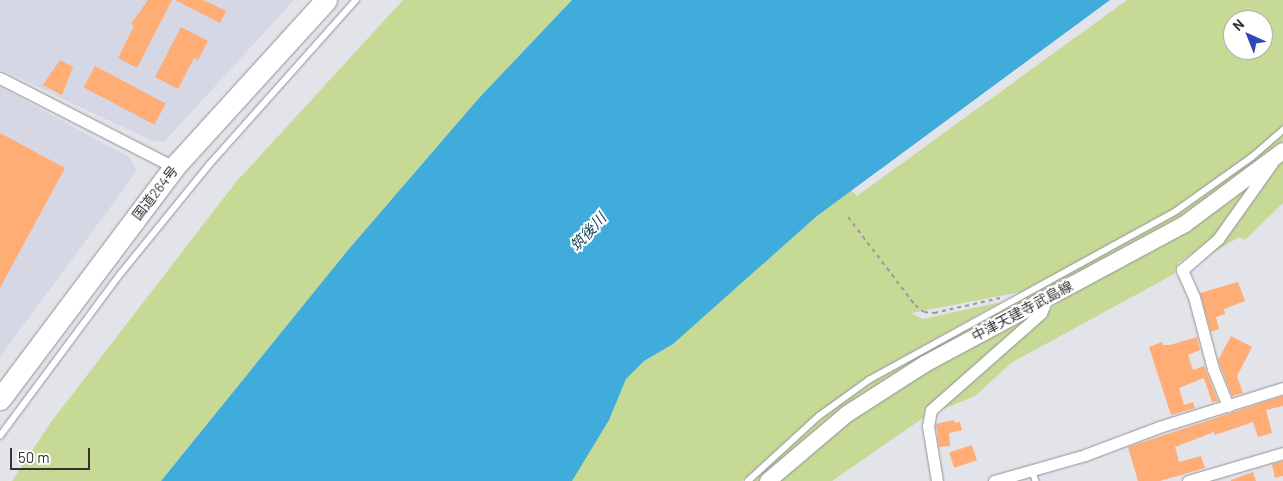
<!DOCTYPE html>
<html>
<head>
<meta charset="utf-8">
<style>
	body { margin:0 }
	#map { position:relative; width:1283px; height:481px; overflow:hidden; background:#e3e3ea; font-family:Barlow,"Noto Sans JP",sans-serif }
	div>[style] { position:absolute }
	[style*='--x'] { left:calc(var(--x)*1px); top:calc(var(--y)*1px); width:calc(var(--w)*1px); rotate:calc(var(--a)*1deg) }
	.built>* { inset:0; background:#d6d7e5 }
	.green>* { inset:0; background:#c6da96 }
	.water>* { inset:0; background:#3facdc }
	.building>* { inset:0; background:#ffad75; transform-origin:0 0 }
	.path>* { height:2px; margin-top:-1px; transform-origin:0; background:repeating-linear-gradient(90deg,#98999e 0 4px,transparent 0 8px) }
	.roads { filter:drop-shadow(0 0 1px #909196) drop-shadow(0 0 1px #909196) }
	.lane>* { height:5.5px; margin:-2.75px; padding:0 2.75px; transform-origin:2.75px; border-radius:2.75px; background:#fff }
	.street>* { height:11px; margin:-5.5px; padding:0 5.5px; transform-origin:5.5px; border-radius:5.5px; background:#fff }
	.secondary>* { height:16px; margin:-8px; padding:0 8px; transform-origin:8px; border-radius:8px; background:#fff }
	.highway>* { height:21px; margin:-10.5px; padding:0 10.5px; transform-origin:10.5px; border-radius:10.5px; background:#fff }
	span { translate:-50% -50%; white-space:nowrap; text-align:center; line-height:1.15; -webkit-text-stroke:4px #fff; paint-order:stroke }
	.street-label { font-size:14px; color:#323335 }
	.water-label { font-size:15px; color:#174459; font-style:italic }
	.north { position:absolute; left:1223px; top:10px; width:50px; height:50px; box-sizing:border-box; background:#fff; border:1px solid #adadae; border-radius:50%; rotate:316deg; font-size:14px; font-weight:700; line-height:20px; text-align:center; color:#323335 }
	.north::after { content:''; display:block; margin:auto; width:18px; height:22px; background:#3147b8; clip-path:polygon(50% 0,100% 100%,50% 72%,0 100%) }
	.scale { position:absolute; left:10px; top:448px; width:80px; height:22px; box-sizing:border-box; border:2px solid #323335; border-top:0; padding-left:6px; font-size:15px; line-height:18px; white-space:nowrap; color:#323335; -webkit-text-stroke:4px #fff; paint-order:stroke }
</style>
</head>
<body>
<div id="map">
	<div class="built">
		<i style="clip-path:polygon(0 0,294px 0,164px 142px,152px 141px,0 69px)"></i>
		<i style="clip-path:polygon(0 87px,129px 157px,137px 171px,0 357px)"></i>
	</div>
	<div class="green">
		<i style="clip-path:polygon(403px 0,572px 0,479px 98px,348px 250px,161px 481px,12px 481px,51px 422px,236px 182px)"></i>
		<i style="clip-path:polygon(evenodd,1127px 0,1283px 0,1283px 127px,1250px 155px,1174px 209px,1021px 292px,911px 313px,923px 319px,1001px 302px,866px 378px,818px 413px,742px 481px,553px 481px,609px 420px,626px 378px,644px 361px,673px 343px,817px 216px,851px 190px,857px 196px,1127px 0,1233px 20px,1263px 20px,1263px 50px,1233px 50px,1233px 20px)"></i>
		<i style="clip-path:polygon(1283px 133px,1283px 141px,1260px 161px,1182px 217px,780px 461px,759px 481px,752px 481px,823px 417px,872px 382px,1177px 213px)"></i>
		<i style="clip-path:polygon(1283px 161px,1283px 203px,1245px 240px,1239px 237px,1193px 265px)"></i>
		<i style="clip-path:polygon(1251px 186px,1214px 239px,1178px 263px,1174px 274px,1011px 363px,975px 396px,936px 412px,1063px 298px,1191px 228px)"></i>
		<i style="clip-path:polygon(1038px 312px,925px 409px,923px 418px,832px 481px,778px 481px,857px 415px,934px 365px)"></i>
	</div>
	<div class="water">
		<i style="clip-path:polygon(572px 0,1110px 0,817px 216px,673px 344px,644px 361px,626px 379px,609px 420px,572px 481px,161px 481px,348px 250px,479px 98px)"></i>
	</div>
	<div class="building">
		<i style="clip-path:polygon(148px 0,172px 0,137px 68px,118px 58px,134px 26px,131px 24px)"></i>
		<i style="clip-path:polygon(175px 0,203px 0,226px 11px,220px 23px)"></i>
		<i style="clip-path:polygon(181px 27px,208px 41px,198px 60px,194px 58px,178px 89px,155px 77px)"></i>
		<i style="clip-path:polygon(60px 60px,73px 67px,62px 95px,43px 85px)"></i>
		<i style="left:95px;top:66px;width:80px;height:24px;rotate:28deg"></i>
		<i style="clip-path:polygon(0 133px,65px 168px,0 288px)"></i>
		<i style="clip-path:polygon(1238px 282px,1245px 301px,1224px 309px,1225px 314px,1216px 317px,1219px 329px,1211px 332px,1200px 293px)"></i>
		<i style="clip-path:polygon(1231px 336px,1252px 347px,1237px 376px,1243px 393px,1232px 396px,1218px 360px)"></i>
		<i style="clip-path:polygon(1197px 337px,1200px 350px,1188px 355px,1193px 370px,1204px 366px,1218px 401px,1212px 402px,1204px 378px,1179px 388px,1184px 405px,1193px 402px,1195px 408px,1171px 415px,1149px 347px,1162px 342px,1163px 345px,1170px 345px)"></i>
		<i style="clip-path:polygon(1283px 396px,1283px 406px,1266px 410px,1272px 433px,1258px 437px,1253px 422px,1215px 435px,1214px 432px,1175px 447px,1179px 462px,1201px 456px,1205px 468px,1160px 481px,1138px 481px,1128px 447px)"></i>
		<i style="clip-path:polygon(954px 420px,955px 423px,960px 422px,962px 430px,949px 433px,950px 446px,939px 447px,936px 424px)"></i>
		<i style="left:972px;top:445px;width:16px;height:24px;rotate:72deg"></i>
		<i style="clip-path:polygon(1283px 461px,1283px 476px,1275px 478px,1272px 464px)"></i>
		<i style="clip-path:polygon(1253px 472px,1256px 481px,1231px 481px,1231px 480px)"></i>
	</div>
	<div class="path">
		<i style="--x:848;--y:217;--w:111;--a:52.7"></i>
		<i style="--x:915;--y:305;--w:11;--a:38"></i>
		<i style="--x:924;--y:312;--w:10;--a:6"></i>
		<i style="--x:934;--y:313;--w:68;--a:-12.8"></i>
	</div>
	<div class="roads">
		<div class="lane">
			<i style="--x:0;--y:436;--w:204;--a:-53.4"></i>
			<i style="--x:122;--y:272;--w:138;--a:-50.9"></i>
			<i style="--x:209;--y:165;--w:221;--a:-48.3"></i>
			<i style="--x:1032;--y:469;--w:13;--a:72"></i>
			<i style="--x:748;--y:481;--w:96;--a:-42.5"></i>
			<i style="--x:819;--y:416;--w:62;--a:-35.8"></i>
			<i style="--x:869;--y:380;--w:350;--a:-28.8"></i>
			<i style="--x:1176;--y:211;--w:93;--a:-35.4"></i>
			<i style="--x:1252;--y:157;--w:41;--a:-41.1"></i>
		</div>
		<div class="street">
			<i style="--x:0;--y:78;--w:195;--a:27.1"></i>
			<i style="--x:1228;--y:406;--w:40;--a:-112"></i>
			<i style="--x:1213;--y:369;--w:74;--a:-104.8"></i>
			<i style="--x:1194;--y:297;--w:30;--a:-114"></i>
			<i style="--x:1182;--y:270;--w:48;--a:-40.7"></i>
			<i style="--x:1218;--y:239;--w:93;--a:-54.6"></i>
			<i style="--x:937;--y:481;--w:56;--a:-99.3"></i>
			<i style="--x:928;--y:426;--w:16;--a:-79"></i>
			<i style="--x:931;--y:410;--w:147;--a:-41.4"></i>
			<i style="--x:1041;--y:313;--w:16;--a:-68"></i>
			<i style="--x:994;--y:481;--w:95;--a:-15.9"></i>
			<i style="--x:1085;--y:455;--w:79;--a:-20.7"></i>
			<i style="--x:1159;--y:427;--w:130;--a:-17.5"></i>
			<i style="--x:1188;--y:481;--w:99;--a:-16.4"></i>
		</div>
		<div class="secondary">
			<i style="--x:768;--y:481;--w:104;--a:-40.3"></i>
			<i style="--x:847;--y:414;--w:93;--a:-32.7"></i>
			<i style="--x:925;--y:364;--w:295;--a:-28.3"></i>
			<i style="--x:1185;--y:224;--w:122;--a:-36.7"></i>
		</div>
		<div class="highway">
			<i style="--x:0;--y:399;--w:290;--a:-53.1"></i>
			<i style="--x:174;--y:167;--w:226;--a:-47.7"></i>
		</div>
	</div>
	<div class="street-label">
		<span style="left:155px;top:193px;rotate:-52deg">国道264号</span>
		<span style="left:1022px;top:311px;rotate:-28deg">中津天建寺武島線</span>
	</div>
	<div class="water-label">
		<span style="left:588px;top:232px;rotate:-48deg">筑後川</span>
	</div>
	<div class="north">N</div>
	<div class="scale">50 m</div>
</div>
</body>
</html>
